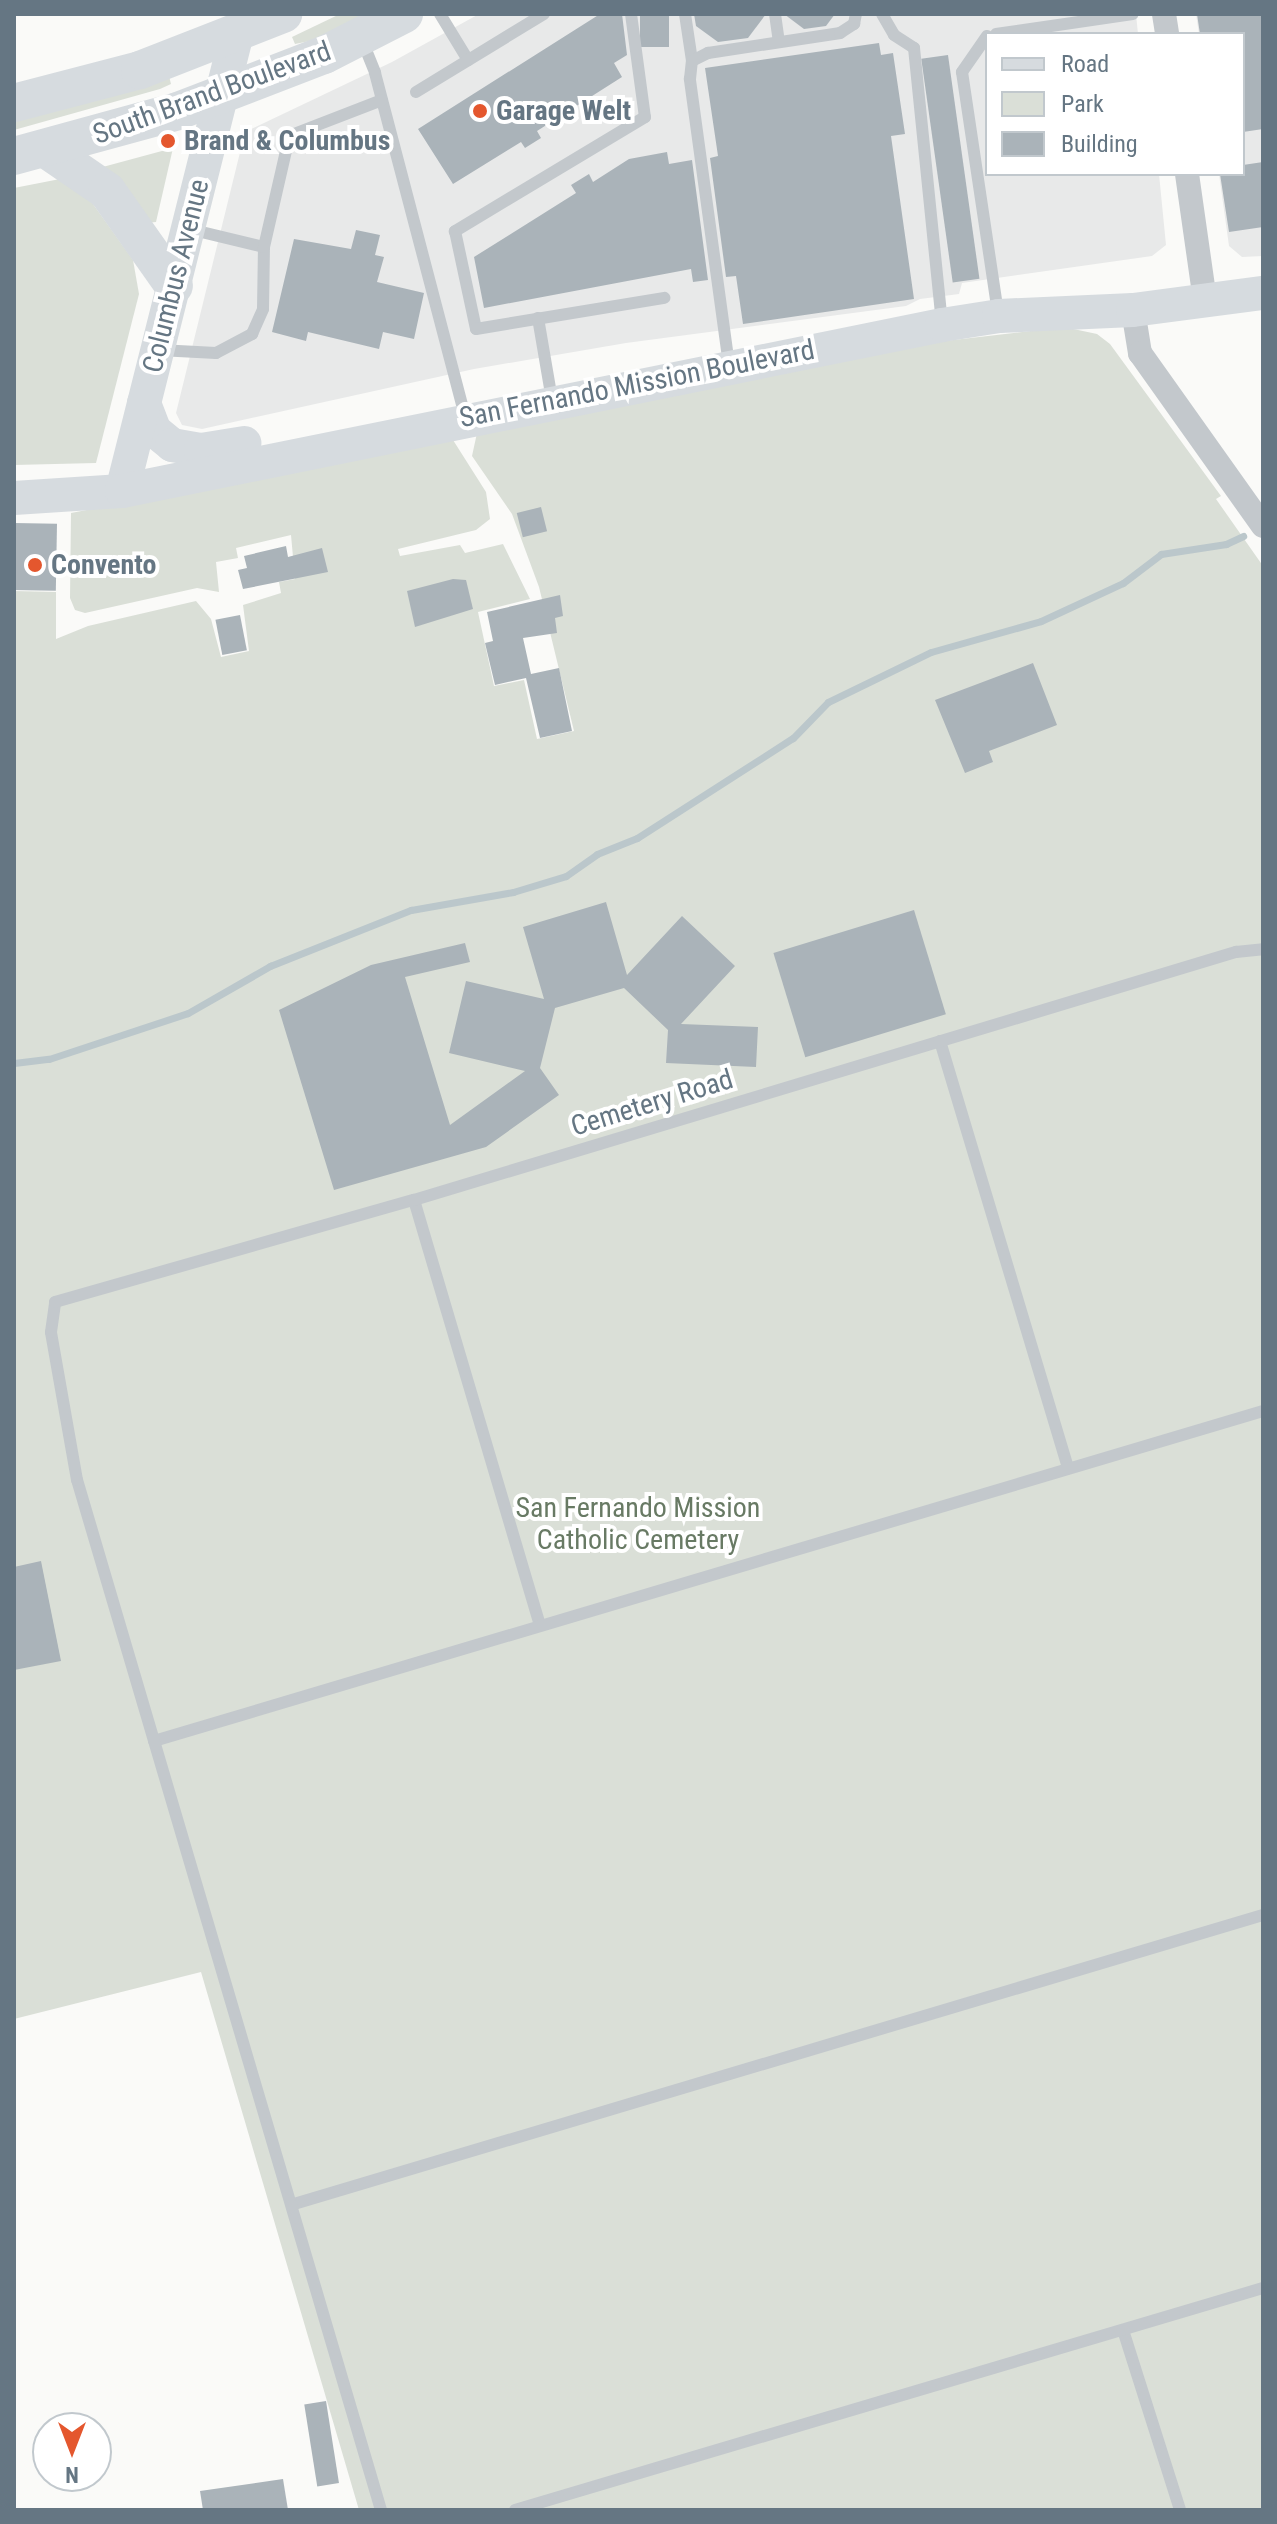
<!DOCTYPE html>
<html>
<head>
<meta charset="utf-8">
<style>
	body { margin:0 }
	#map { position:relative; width:1277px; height:2524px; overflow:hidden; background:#fafaf8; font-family:"Roboto Condensed",sans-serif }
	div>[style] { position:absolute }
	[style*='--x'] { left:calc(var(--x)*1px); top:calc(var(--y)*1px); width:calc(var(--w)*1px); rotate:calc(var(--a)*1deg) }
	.built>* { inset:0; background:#e8e9e9 }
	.green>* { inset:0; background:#dadfd7 }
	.stream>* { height:7px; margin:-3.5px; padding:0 3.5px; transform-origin:3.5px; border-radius:3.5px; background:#bbc7cb }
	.building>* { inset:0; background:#aab3b9; transform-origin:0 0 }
	.service>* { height:12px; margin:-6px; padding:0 6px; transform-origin:6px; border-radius:6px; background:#c3c8cc }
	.minor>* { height:24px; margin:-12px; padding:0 12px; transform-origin:12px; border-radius:12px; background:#c3c8cc }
	.secondary>* { height:34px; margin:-17px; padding:0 17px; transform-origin:17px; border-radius:17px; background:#d6dbdf }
	.primary>* { height:38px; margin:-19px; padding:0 19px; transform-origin:19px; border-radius:19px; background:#d6dbdf }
	.dots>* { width:22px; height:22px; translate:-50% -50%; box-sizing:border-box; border:4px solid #fff; border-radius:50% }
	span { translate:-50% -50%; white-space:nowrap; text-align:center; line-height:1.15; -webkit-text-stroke:8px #fff; paint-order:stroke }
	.street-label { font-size:28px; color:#657683 }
	.poi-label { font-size:28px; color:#657683; font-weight:700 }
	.left { translate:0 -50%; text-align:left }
	.park-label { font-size:28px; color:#687a64 }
	.frame { position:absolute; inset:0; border:16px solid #657683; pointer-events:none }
	.legend { position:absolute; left:985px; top:32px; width:260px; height:144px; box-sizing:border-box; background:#fff; border:2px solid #c1c8cd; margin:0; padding:10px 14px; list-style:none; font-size:24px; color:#657683 }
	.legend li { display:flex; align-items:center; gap:16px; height:40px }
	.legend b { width:40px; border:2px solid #c1c8cd }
	.north { position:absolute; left:32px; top:2412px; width:80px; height:80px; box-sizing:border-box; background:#fff; border:2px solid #c1c8cd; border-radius:50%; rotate:180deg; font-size:22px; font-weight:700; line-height:32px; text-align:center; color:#657683 }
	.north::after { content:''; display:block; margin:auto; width:28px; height:36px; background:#e4572e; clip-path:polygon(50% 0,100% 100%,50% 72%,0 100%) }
</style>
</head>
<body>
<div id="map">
	<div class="built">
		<i style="clip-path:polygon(479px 14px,1136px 14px,1138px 34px,987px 34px,987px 174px,1159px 174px,1166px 245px,1152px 256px,962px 283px,959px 294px,920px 299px,906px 306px,626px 343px,474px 369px,202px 429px,182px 425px,176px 413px,245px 132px,392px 62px)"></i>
		<i style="clip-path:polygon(1196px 14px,1263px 14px,1263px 256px,1242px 257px,1229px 246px,1219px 174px,1243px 174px,1243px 34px,1199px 34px)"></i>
	</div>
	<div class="green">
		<i style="clip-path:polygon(340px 14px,370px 14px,320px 39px,295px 44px,292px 37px)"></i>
		<i style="clip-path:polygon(169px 76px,171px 84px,160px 89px,14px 130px,14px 115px)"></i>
		<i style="clip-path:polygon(173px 148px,156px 222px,146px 223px,99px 168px)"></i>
		<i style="clip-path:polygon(60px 179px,88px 197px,133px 260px,139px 294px,96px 463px,14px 465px,14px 188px)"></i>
		<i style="clip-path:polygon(1064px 327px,1097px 334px,1110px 344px,1221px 496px,1216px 499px,1263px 566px,1263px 2510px,359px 2510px,201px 1972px,14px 2019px,14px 591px,56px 592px,56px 639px,88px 626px,196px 601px,211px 619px,221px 657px,249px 651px,243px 605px,281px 593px,279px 582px,295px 579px,291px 535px,236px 548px,238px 558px,216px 562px,219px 592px,197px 588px,85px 613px,75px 610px,70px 598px,71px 513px,453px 440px,486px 492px,490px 519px,476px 530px,398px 549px,400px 556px,460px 545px,465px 553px,503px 544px,530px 599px,478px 612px,494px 686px,524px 680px,537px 739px,574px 731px,539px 587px,512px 514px,472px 456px,477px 433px,936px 342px)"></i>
	</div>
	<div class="stream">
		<i style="--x:14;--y:1063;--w:35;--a:-7"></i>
		<i style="--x:49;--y:1059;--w:146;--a:-18.3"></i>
		<i style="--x:188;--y:1013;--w:95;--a:-29.8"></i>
		<i style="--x:270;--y:966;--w:152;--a:-21.7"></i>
		<i style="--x:411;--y:910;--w:104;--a:-10"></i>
		<i style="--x:513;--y:892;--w:55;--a:-16.8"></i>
		<i style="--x:566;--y:876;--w:38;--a:-35"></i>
		<i style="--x:597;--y:854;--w:43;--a:-21.8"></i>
		<i style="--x:637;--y:838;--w:185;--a:-32.7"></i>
		<i style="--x:793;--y:738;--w:50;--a:-45.8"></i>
		<i style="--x:828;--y:702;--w:114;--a:-25.9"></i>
		<i style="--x:931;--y:652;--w:114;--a:-15.7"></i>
		<i style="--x:1041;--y:621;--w:90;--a:-24.9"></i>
		<i style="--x:1123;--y:583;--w:48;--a:-37.3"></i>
		<i style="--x:1161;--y:554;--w:66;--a:-8.7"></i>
		<i style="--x:1226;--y:544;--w:19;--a:-25"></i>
	</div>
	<div class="building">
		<i style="clip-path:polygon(600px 14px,622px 14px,627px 55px,614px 63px,622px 77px,537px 131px,541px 138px,525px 148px,521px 142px,453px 184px,418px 129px)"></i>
		<i style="left:640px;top:14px;width:29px;height:33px"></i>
		<i style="clip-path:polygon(694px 14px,766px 14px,748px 38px,718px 42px,696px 26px)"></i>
		<i style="clip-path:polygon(784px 14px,835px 14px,826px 26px,804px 29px)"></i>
		<i style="clip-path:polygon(1197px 14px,1263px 14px,1263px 129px,1243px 132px,1243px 34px,1200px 34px)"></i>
		<i style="clip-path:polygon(879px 43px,881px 55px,893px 53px,905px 134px,891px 136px,914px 299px,743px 324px,736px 276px,726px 277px,710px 158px,718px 156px,705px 68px)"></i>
		<i style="left:948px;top:55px;width:226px;height:27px;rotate:82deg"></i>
		<i style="clip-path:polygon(667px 152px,669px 164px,692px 160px,708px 280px,693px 282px,691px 269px,484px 308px,474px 257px,576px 193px,571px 185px,589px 174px,593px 182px,629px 159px)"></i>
		<i style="clip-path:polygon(1263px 162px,1263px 227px,1229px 232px,1220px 174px,1243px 174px,1243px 165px)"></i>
		<i style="clip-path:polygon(356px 230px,380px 235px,375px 255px,384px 257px,377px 282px,424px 293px,414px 339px,383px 332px,379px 349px,308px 332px,306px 341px,272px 332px,294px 239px,351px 249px)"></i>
		<i style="left:541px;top:507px;width:25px;height:25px;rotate:76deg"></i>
		<i style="left:14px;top:523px;width:43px;height:67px;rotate:1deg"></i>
		<i style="clip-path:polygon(286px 546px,288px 557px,322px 548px,328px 572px,243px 589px,238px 570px,247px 568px,244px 556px)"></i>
		<i style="clip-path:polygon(453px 579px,466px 580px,473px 609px,415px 627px,407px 591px)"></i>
		<i style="clip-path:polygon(560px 595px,563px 616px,555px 618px,557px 633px,523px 638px,531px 674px,559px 668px,572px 731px,540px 738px,526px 678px,495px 685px,485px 643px,493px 641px,487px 612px)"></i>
		<i style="left:240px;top:615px;width:36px;height:25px;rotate:79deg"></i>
		<i style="clip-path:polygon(1033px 663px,1057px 725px,989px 751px,993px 762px,965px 773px,935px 700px)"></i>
		<i style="clip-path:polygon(606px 902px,627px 975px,682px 916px,735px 966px,681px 1024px,758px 1027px,756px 1067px,666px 1063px,668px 1030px,624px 988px,555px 1008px,540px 1068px,559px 1095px,486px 1147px,334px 1190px,279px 1010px,371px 965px,465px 943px,470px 962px,405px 977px,450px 1125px,525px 1071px,449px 1053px,466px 981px,544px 999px,523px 927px)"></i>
		<i style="left:914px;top:910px;width:109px;height:147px;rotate:73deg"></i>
		<i style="clip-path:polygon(41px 1561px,61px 1661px,14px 1670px,14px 1567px)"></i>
		<i style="left:326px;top:2401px;width:83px;height:22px;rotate:81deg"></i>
		<i style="clip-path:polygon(283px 2479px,288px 2510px,203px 2510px,200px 2491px)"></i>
	</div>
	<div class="service">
		<i style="--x:440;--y:14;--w:54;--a:58.7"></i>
		<i style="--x:631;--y:14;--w:104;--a:82.3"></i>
		<i style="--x:645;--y:117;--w:222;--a:149"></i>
		<i style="--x:455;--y:231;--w:100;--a:77.9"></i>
		<i style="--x:476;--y:329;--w:191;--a:-9.4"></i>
		<i style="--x:685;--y:14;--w:48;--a:81.5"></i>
		<i style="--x:775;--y:14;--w:28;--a:82"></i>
		<i style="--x:882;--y:14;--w:24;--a:60"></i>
		<i style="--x:894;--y:35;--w:24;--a:33"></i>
		<i style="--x:914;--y:48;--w:276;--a:84.2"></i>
		<i style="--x:996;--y:34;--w:138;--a:-8.3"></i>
		<i style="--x:987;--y:36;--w:44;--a:124.8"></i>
		<i style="--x:962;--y:72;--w:244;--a:81.5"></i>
		<i style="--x:362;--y:40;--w:35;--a:68"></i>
		<i style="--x:375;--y:73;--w:358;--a:75.3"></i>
		<i style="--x:416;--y:92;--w:150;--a:-31.4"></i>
		<i style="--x:189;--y:229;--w:77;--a:13.5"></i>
		<i style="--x:538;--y:318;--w:83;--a:80.3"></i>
		<i style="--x:159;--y:350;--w:57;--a:3"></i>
		<i style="--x:216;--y:353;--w:41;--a:-27.8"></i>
		<i style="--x:252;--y:334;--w:27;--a:-66"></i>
		<i style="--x:263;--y:309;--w:62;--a:-89.1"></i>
		<i style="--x:264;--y:247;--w:108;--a:-77.1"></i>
		<i style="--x:288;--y:142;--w:10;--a:-53"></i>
		<i style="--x:294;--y:134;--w:94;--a:-21.1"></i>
		<i style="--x:729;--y:365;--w:289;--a:-97.8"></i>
		<i style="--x:690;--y:79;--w:18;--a:-84"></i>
		<i style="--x:692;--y:61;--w:18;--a:-27"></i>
		<i style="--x:708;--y:53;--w:134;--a:-8.6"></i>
		<i style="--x:840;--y:33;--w:17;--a:-33"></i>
		<i style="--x:854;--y:24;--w:10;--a:-79"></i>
		<i style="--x:940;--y:1041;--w:446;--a:73.3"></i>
		<i style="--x:414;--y:1200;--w:443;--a:73.5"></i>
		<i style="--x:154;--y:1741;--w:1157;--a:-16.57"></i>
		<i style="--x:294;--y:2204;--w:1011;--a:-16.61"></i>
		<i style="--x:1123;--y:2330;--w:189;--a:72.4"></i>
		<i style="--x:381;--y:2510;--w:1074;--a:-106.44"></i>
		<i style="--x:77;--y:1480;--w:150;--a:-100"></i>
		<i style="--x:51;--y:1332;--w:30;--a:-82"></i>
		<i style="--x:55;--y:1302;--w:373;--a:-15.9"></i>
		<i style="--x:414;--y:1200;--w:859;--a:-16.79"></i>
		<i style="--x:1236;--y:952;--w:27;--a:-6"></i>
		<i style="--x:515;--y:2510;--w:780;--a:-16.53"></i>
	</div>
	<div class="minor">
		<i style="--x:1164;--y:14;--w:20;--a:81"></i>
		<i style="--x:1187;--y:174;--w:128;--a:81.9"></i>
		<i style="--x:1133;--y:310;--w:44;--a:80.8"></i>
		<i style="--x:1140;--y:353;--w:212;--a:54.6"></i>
	</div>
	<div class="secondary">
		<i style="--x:144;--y:403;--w:30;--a:69"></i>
		<i style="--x:155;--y:431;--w:22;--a:39"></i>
		<i style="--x:172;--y:445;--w:29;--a:10"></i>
		<i style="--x:201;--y:450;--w:44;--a:-9.2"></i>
		<i style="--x:122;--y:491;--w:471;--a:-75.9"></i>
		<i style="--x:14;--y:498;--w:108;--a:-3.7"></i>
		<i style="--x:122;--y:491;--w:837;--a:-11.44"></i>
		<i style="--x:942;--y:325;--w:58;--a:-9"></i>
		<i style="--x:999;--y:316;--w:134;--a:-2.6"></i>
		<i style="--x:1133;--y:310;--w:131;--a:-7.5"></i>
	</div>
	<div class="primary">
		<i style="--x:14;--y:103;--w:130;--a:-14.7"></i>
		<i style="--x:140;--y:70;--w:154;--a:-21.4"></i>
		<i style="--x:46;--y:149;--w:74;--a:34.5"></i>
		<i style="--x:107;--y:191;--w:116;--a:54.8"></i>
		<i style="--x:14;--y:156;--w:170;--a:-15.3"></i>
		<i style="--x:178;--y:111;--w:156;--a:-21"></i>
		<i style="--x:324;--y:55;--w:90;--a:-27.1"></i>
	</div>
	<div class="dots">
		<i style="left:480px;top:111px;background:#e4572e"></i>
		<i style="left:168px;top:141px;background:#e4572e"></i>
		<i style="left:35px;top:565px;background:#e4572e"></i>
	</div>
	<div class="street-label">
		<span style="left:212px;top:93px;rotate:-20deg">South Brand Boulevard</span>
		<span style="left:176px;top:276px;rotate:-76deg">Columbus Avenue</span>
		<span style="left:637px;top:384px;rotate:-11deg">San Fernando Mission Boulevard</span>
		<span style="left:652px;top:1103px;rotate:-17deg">Cemetery Road</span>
	</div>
	<div class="poi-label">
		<span class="left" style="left:496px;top:111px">Garage Welt</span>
		<span class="left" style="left:184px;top:141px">Brand &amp; Columbus</span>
		<span class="left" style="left:51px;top:565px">Convento</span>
	</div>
	<div class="park-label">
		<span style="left:638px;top:1524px">San Fernando Mission<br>Catholic Cemetery</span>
	</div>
	<div class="frame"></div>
	<ul class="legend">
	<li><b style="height:10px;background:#d6dbdf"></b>Road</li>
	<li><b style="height:22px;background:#dadfd7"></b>Park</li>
	<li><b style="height:22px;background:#aab3b9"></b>Building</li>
	</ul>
	<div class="north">N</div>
</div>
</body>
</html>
